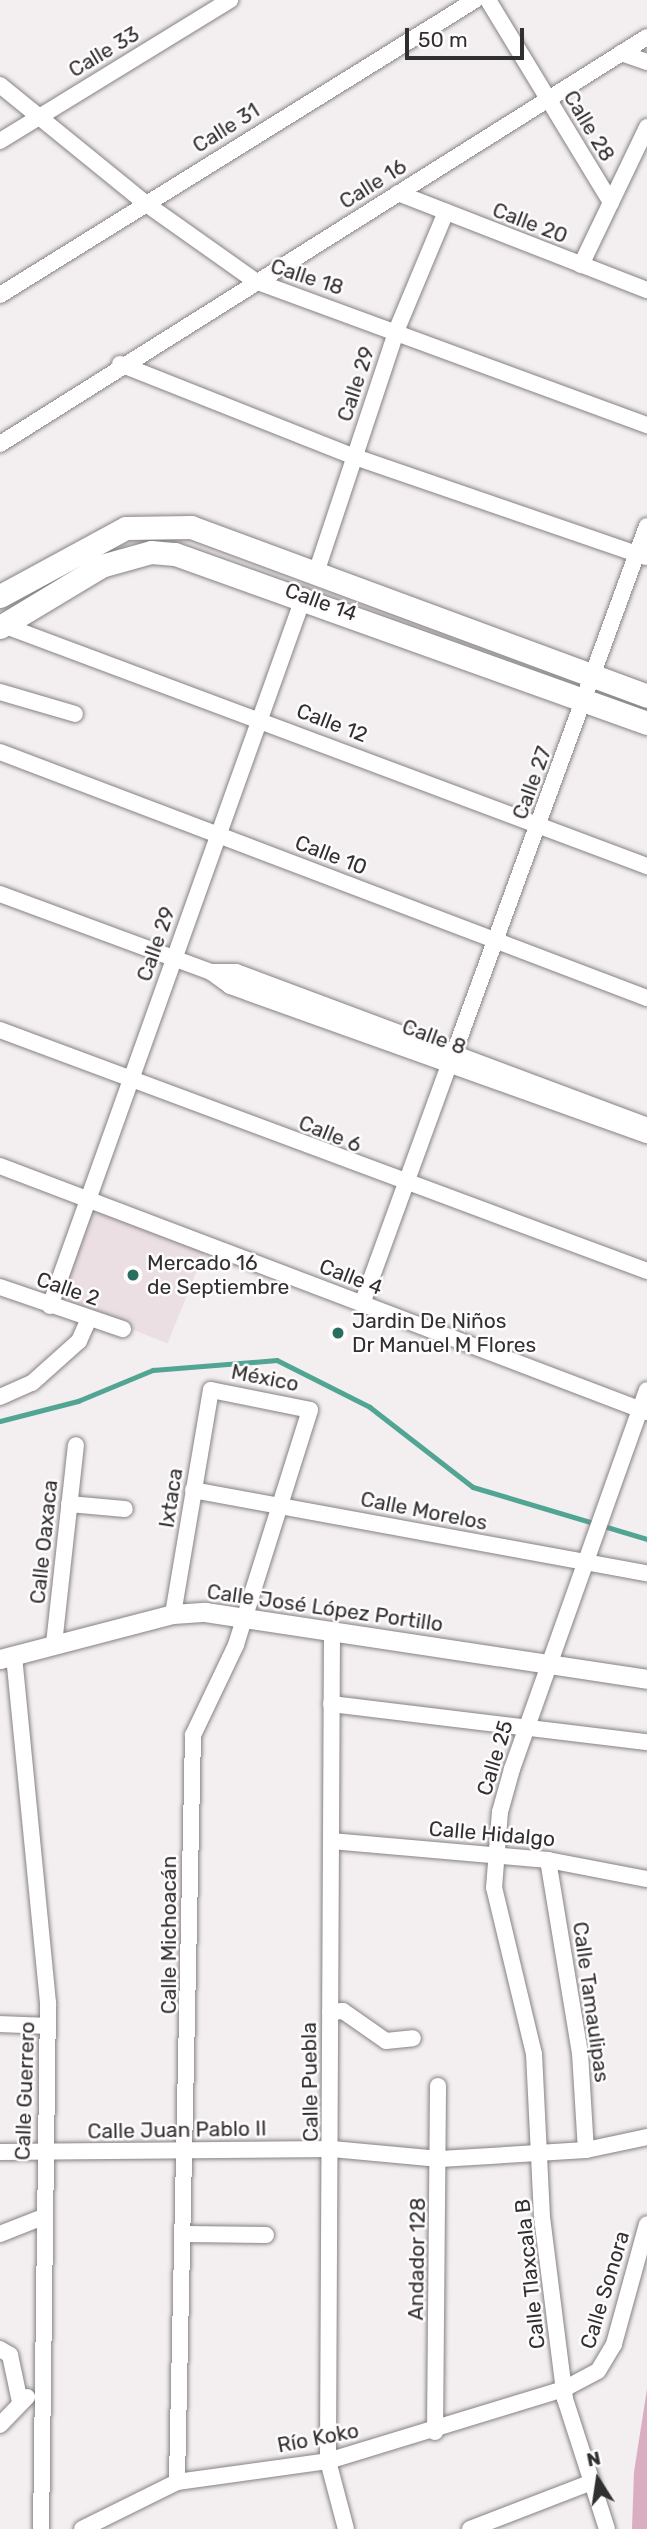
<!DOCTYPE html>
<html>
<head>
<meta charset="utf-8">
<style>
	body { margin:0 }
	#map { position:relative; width:647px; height:2529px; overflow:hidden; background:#f3eef0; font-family:Rubik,sans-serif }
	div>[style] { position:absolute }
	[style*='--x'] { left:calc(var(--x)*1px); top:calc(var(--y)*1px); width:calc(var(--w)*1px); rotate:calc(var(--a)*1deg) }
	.built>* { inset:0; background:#ebdfe4; transform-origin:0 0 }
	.green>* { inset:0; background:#daadc2 }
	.stream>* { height:4.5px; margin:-2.25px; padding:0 2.25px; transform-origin:2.25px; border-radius:2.25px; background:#51a592 }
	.roads { filter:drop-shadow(0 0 2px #868284) drop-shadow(0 0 2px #868284) }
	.minor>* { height:16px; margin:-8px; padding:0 8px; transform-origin:8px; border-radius:8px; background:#fff }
	.tertiary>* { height:19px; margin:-9.5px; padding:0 9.5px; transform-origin:9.5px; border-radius:9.5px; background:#fff }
	.secondary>* { height:23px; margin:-11.5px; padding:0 11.5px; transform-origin:11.5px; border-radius:11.5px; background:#fff }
	.dots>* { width:19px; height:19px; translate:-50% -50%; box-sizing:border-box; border:4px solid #fffcfd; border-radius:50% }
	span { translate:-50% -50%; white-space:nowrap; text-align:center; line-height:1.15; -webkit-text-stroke:5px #fffcfd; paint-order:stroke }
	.street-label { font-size:21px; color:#313030 }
	.poi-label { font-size:21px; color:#313030 }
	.left { translate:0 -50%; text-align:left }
	.north { position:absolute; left:563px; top:2445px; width:70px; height:70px; -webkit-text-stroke:5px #fffcfd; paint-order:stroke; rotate:348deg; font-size:19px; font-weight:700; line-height:28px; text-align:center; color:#313030 }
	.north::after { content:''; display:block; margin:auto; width:24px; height:32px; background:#313030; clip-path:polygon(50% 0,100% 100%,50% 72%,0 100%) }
	.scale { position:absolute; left:405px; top:28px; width:119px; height:32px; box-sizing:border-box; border:4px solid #313030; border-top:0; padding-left:9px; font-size:21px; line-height:24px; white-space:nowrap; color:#313030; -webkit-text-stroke:5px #fffcfd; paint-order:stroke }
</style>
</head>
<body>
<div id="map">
	<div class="built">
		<i style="left:92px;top:1202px;width:123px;height:103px;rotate:22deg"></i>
	</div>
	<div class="green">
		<i style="clip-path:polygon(647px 2389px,647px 2529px,632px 2529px,634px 2472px)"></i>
	</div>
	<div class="stream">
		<i style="--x:0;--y:1421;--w:81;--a:-14.4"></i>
		<i style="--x:78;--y:1401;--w:81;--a:-22.5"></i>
		<i style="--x:153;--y:1370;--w:124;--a:-4.6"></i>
		<i style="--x:277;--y:1360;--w:104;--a:26.8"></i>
		<i style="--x:370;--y:1407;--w:130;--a:37.8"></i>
		<i style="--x:473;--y:1487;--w:182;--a:16.6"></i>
	</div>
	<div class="roads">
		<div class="minor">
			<i style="--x:488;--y:0;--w:237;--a:58.7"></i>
			<i style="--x:621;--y:53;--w:28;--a:19"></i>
			<i style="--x:0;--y:85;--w:187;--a:39.1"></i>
			<i style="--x:145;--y:203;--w:135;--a:35.3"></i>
			<i style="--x:255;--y:281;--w:418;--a:20.2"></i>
			<i style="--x:0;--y:141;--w:270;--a:-31.5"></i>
			<i style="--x:398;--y:193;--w:267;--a:21.3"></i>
			<i style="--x:581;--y:265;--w:153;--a:-64.4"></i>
			<i style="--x:0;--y:295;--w:559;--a:-31.84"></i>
			<i style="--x:120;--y:364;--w:253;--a:21.6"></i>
			<i style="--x:355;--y:457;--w:307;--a:19"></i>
			<i style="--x:0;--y:444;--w:764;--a:-32.17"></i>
			<i style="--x:316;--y:573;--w:257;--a:-71.6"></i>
			<i style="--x:397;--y:329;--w:127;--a:-67.3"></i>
			<i style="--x:3;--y:625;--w:688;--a:20.52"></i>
			<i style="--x:0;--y:692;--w:78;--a:16.3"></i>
			<i style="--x:0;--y:752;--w:692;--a:20.82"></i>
			<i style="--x:0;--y:894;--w:225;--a:20.3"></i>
			<i style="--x:211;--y:972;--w:24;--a:36"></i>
			<i style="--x:230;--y:986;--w:443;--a:19.7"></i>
			<i style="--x:211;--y:972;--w:25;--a:0"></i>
			<i style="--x:236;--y:972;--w:439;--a:20.5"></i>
			<i style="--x:0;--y:1030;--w:690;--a:20.43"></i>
			<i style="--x:454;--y:1053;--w:561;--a:-69.89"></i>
			<i style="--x:0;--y:1166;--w:692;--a:20.82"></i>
			<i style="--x:0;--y:1287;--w:130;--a:18.9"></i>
			<i style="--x:362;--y:1304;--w:254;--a:-70"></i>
			<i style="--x:50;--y:1306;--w:754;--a:-70.32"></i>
			<i style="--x:0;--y:1397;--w:35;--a:-24"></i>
			<i style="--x:32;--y:1383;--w:63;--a:-41.8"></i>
			<i style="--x:79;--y:1341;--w:24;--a:-66"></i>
			<i style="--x:193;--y:1490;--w:462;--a:10.4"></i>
			<i style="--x:69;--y:1504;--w:56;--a:5.1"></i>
			<i style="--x:173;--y:1614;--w:227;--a:-80.4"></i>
			<i style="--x:211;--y:1390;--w:101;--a:11.4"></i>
			<i style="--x:310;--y:1410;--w:246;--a:107.5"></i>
			<i style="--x:236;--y:1645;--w:100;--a:115.5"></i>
			<i style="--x:193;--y:1735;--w:747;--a:91.23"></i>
			<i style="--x:332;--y:1632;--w:829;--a:90.28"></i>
			<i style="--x:328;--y:2461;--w:70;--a:75.2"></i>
			<i style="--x:54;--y:1644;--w:200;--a:-83.7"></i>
			<i style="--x:14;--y:1656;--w:349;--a:84.4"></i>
			<i style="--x:48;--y:2003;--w:526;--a:90.76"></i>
			<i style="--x:331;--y:1704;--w:318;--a:6.9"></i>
			<i style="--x:331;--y:1841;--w:218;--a:5"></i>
			<i style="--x:548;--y:1860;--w:101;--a:10.9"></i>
			<i style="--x:548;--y:1860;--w:196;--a:80.6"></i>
			<i style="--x:580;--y:2053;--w:97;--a:86.5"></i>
			<i style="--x:330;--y:2012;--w:13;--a:-4"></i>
			<i style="--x:343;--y:2011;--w:52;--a:34.9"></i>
			<i style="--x:386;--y:2041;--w:27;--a:-6"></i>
			<i style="--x:0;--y:2024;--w:48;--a:2.4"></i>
			<i style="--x:0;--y:2152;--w:332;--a:-0.5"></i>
			<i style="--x:332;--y:2149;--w:108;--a:5.3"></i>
			<i style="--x:440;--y:2159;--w:146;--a:-3.5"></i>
			<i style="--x:586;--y:2150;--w:62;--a:-12"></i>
			<i style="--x:0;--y:2234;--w:46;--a:-21.6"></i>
			<i style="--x:186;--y:2234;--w:80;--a:0.7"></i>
			<i style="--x:0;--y:2349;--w:12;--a:31"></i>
			<i style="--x:10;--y:2355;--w:48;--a:78"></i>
			<i style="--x:0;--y:2425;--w:39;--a:-46"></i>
			<i style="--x:435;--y:2432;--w:346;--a:-89.5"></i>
			<i style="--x:82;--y:2529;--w:106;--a:-26.3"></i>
			<i style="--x:177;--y:2482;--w:152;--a:-7.9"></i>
			<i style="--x:328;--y:2461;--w:247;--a:-17"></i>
			<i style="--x:564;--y:2389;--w:38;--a:-28"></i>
			<i style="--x:598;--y:2371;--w:31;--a:-59"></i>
			<i style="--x:614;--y:2344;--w:124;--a:-74.6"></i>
			<i style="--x:470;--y:2529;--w:131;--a:-21.1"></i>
			<i style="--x:607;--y:2529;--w:137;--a:-107.9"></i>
			<i style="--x:565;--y:2399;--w:183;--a:-97.2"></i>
			<i style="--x:542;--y:2217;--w:163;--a:-92.8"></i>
			<i style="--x:534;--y:2054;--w:171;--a:-103.5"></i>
			<i style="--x:494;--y:1888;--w:76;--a:-85.5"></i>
			<i style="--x:500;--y:1812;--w:45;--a:-74.4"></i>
			<i style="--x:512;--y:1769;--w:402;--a:-70.4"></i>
		</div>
		<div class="tertiary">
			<i style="--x:0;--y:1659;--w:179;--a:-14.6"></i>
			<i style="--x:173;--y:1614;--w:32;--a:-4"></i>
			<i style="--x:205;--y:1612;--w:447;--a:8.6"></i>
		</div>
		<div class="secondary">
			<i style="--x:0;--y:596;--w:143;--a:-28.4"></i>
			<i style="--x:126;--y:528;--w:65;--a:-0.9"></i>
			<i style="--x:191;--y:527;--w:486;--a:20.3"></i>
			<i style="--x:0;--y:627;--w:118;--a:-31.1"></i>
			<i style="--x:101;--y:566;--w:52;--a:-15.6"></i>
			<i style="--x:151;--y:552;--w:24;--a:5"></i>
			<i style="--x:175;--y:554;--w:501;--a:19.7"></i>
		</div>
	</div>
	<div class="dots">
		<i style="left:133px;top:1275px;background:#296d5e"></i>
		<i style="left:338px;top:1333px;background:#296d5e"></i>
	</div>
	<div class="street-label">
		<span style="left:104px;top:52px;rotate:-31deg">Calle 33</span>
		<span style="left:589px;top:126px;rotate:59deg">Calle 28</span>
		<span style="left:226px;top:128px;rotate:-32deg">Calle 31</span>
		<span style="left:373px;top:184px;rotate:-32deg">Calle 16</span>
		<span style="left:530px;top:223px;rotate:21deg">Calle 20</span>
		<span style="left:307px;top:277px;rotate:18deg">Calle 18</span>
		<span style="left:356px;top:384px;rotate:-72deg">Calle 29</span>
		<span style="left:321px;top:602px;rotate:20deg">Calle 14</span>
		<span style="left:332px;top:723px;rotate:21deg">Calle 12</span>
		<span style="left:532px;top:783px;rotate:-70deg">Calle 27</span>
		<span style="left:331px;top:855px;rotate:21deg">Calle 10</span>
		<span style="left:156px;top:944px;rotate:-71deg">Calle 29</span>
		<span style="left:434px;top:1037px;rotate:20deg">Calle 8</span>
		<span style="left:330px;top:1134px;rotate:22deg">Calle 6</span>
		<span style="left:351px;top:1277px;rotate:21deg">Calle 4</span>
		<span style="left:68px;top:1289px;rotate:19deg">Calle 2</span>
		<span style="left:265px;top:1378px;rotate:11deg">México</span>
		<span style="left:171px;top:1498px;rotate:-81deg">Ixtaca</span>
		<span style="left:424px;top:1511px;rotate:11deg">Calle Morelos</span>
		<span style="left:44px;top:1542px;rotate:-84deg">Calle Oaxaca</span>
		<span style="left:325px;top:1608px;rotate:8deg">Calle José López Portillo</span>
		<span style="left:495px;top:1758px;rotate:-73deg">Calle 25</span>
		<span style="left:492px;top:1834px;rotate:5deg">Calle Hidalgo</span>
		<span style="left:169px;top:1935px;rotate:-90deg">Calle Michoacán</span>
		<span style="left:591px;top:2002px;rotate:82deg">Calle Tamaulipas</span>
		<span style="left:310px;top:2082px;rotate:-91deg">Calle Puebla</span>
		<span style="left:25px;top:2091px;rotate:-88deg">Calle Guerrero</span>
		<span style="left:177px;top:2130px;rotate:-1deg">Calle Juan Pablo II</span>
		<span style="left:417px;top:2259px;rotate:-89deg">Andador 128</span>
		<span style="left:530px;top:2274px;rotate:-96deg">Calle Tlaxcala B</span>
		<span style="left:605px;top:2290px;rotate:-73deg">Calle Sonora</span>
		<span style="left:318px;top:2438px;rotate:-11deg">Río Koko</span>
	</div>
	<div class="poi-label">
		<span class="left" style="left:147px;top:1275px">Mercado 16<br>de Septiembre</span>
		<span class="left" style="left:352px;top:1333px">Jardin De Niños<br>Dr Manuel M Flores</span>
	</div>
	<div class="north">N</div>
	<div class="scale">50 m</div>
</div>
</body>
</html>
